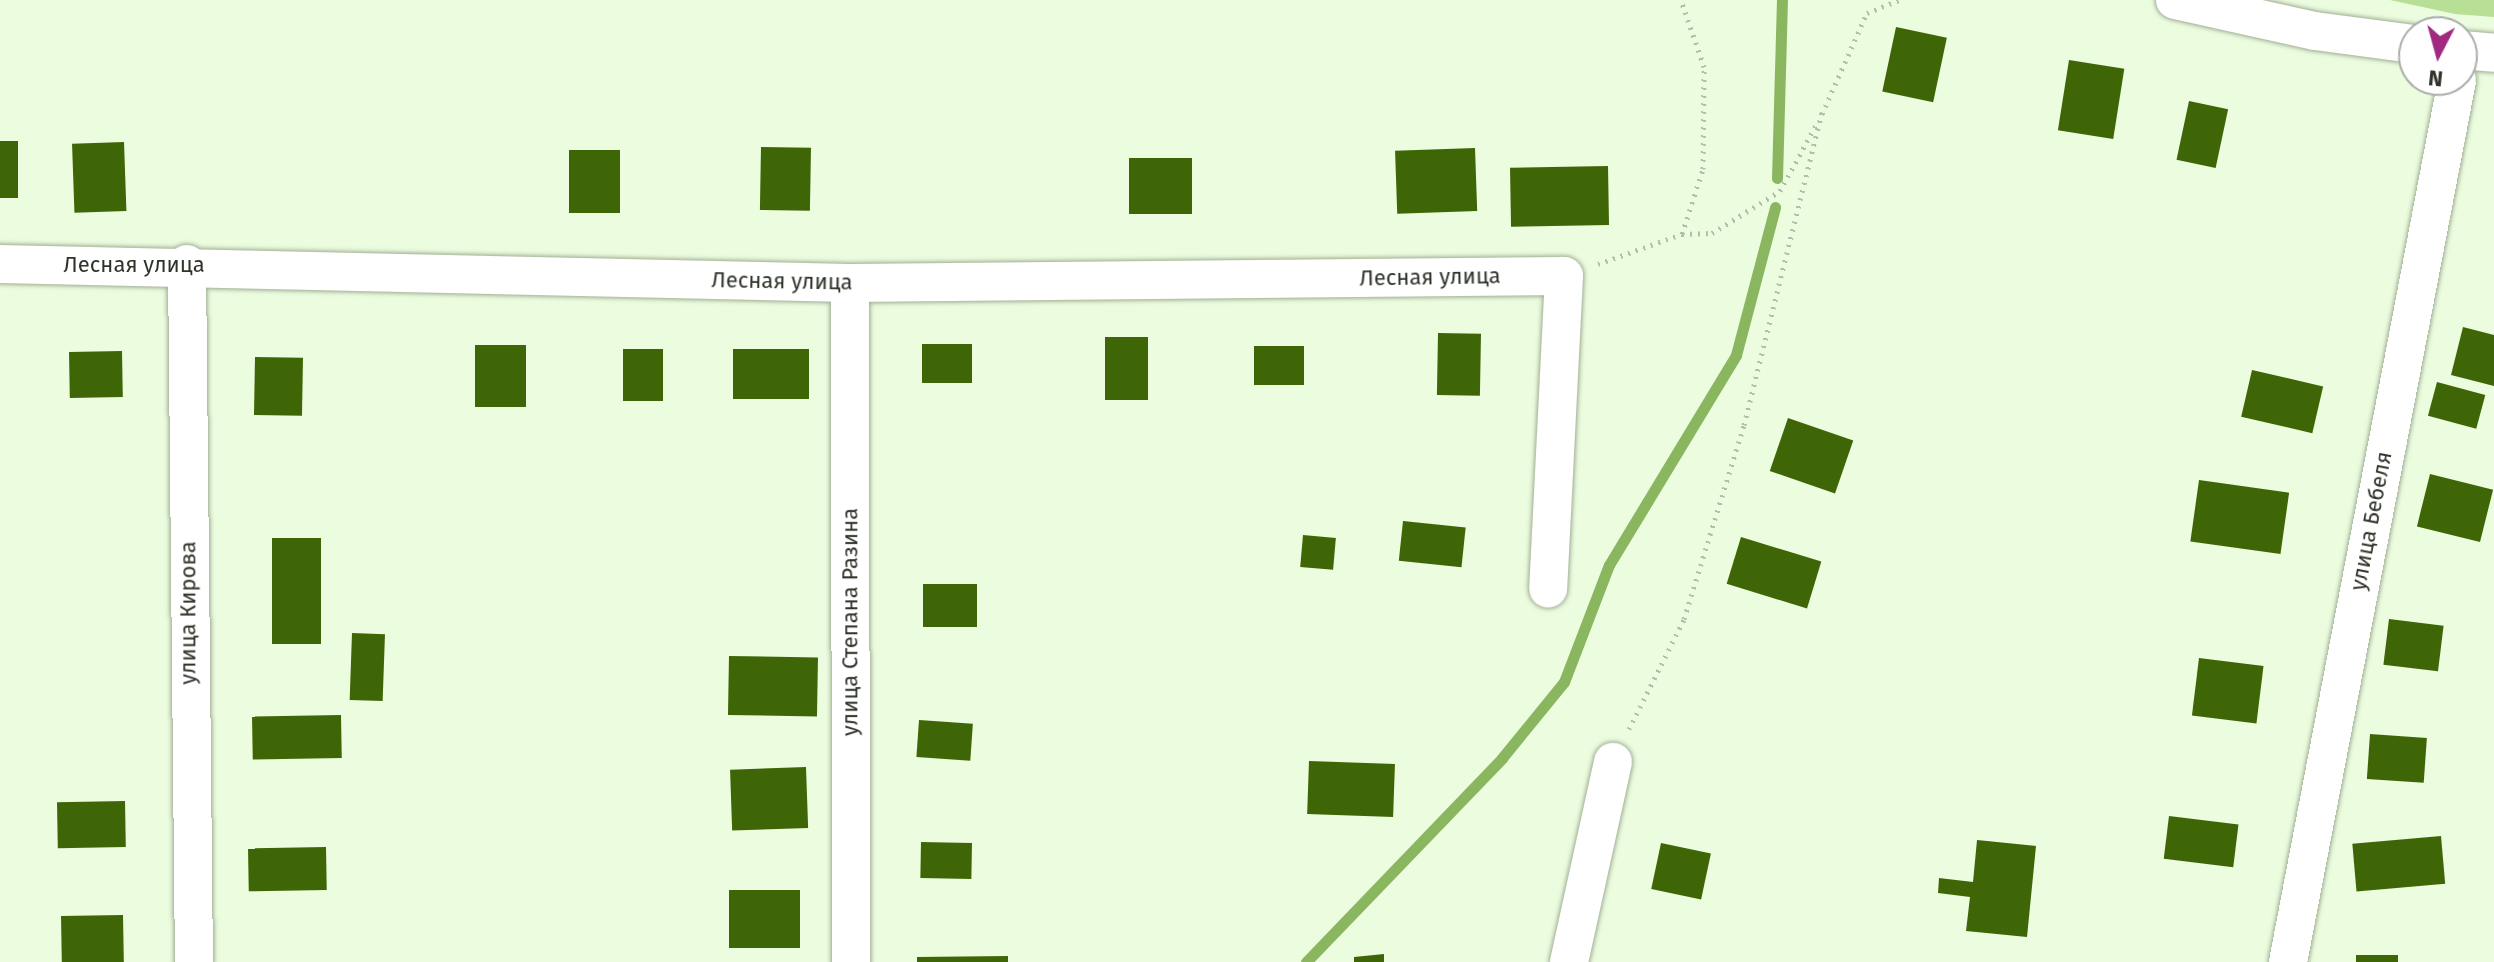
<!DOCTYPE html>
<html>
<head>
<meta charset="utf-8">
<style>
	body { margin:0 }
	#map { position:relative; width:2494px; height:962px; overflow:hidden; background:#ecfcdf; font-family:"Fira Sans",sans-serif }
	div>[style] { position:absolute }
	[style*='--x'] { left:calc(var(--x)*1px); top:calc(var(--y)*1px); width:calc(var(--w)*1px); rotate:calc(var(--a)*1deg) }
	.green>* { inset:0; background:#b8df96 }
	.stream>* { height:11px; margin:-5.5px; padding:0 5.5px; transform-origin:5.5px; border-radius:5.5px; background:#8ab660 }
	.building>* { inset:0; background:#3f6606; transform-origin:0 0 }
	.path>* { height:5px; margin-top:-2.5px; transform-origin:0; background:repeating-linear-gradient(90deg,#b3c0a8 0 2px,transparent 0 8px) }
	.roads { filter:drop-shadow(0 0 2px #a1b095) drop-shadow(0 0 2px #a1b095) }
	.minor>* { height:38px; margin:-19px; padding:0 19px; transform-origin:19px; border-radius:19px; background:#fff }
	span { translate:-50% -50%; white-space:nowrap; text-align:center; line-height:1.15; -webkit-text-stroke:8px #fff; paint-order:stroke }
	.street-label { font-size:22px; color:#2e3429 }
	.north { position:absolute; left:2398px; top:16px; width:80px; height:80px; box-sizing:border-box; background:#fff; border:2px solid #abaea9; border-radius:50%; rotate:186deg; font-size:22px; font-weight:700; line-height:32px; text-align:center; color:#2e3429 }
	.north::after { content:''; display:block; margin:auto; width:28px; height:36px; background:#a12980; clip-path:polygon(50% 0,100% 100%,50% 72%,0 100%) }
</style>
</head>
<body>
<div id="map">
	<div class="green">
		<i style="clip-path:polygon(2390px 0,2494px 0,2494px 17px,2455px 14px)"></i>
	</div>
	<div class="stream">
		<i style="--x:1777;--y:178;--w:178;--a:-88.4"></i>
		<i style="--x:1306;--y:962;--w:283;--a:-46.1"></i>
		<i style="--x:1502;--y:758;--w:98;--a:-50.8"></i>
		<i style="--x:1564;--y:682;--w:125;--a:-69"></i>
		<i style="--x:1609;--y:565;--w:245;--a:-58.8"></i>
		<i style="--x:1736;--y:355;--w:153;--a:-75.2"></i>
	</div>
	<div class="building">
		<i style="left:1896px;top:27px;width:52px;height:66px;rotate:12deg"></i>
		<i style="left:2069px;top:60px;width:56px;height:71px;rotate:9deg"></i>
		<i style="left:2189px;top:101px;width:40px;height:60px;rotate:12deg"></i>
		<i style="left:0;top:141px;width:18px;height:57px"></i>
		<i style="left:124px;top:142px;width:69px;height:52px;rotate:88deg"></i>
		<i style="left:761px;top:147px;width:50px;height:63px;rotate:1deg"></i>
		<i style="left:1475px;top:148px;width:63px;height:80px;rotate:88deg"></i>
		<i style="left:569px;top:150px;width:51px;height:63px"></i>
		<i style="left:1129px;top:158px;width:63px;height:56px"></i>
		<i style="left:1608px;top:166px;width:59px;height:98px;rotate:89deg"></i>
		<i style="clip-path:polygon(2463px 327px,2494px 335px,2494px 386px,2451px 375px)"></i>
		<i style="left:1438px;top:333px;width:43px;height:62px;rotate:1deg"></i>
		<i style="left:1105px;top:337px;width:43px;height:63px"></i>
		<i style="left:922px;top:344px;width:50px;height:39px"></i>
		<i style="left:475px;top:345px;width:51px;height:62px"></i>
		<i style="left:1254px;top:346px;width:50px;height:39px"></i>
		<i style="left:623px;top:349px;width:40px;height:52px"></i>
		<i style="left:809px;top:349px;width:50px;height:76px;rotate:90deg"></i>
		<i style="left:122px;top:351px;width:46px;height:53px;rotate:89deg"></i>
		<i style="left:255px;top:357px;width:48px;height:58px;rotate:1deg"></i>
		<i style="left:2252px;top:370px;width:73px;height:48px;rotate:13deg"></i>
		<i style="left:2437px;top:382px;width:50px;height:35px;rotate:15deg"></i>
		<i style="left:1788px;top:418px;width:69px;height:56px;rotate:19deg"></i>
		<i style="left:2430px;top:474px;width:65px;height:54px;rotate:14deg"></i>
		<i style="left:2199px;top:480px;width:91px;height:62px;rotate:8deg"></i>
		<i style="left:1403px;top:521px;width:63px;height:40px;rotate:6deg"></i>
		<i style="left:1303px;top:535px;width:33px;height:32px;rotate:5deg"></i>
		<i style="left:1741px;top:537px;width:84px;height:49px;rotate:17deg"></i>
		<i style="left:272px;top:538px;width:49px;height:106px"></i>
		<i style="left:923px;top:584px;width:54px;height:43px"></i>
		<i style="left:2389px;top:619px;width:55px;height:46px;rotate:7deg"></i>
		<i style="left:352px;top:633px;width:33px;height:67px;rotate:2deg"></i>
		<i style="left:729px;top:656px;width:89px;height:59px;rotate:1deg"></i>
		<i style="left:2199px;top:658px;width:65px;height:58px;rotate:7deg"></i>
		<i style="left:341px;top:715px;width:43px;height:89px;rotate:89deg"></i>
		<i style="left:919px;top:720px;width:54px;height:37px;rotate:4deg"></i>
		<i style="left:2370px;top:734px;width:57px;height:45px;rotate:4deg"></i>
		<i style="left:1309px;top:761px;width:86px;height:53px;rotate:2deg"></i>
		<i style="left:806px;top:767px;width:61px;height:76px;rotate:88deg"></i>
		<i style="left:125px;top:801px;width:46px;height:68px;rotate:89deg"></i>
		<i style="left:2169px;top:816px;width:70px;height:43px;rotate:7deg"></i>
		<i style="left:2441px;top:836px;width:48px;height:89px;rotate:85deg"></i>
		<i style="clip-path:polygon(1977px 840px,2036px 846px,2027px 937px,1966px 931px,1970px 897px,1938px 893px,1939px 878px,1973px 882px)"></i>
		<i style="left:921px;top:842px;width:51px;height:36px;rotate:1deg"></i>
		<i style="left:1661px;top:843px;width:51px;height:47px;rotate:12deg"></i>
		<i style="left:326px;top:847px;width:43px;height:78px;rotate:89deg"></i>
		<i style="left:800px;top:890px;width:58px;height:71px;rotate:90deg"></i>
		<i style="left:123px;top:915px;width:47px;height:62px;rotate:89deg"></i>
		<i style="clip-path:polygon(1384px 954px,1384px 962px,1354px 962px,1354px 957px)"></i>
		<i style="left:2356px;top:955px;width:42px;height:7px"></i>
		<i style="clip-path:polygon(1008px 956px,1008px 962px,917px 962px,917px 957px)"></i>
	</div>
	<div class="path">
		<i style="--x:1822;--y:114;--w:111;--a:-66"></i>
		<i style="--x:1867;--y:13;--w:35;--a:-22"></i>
		<i style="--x:1682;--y:234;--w:30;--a:-2"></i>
		<i style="--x:1712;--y:233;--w:80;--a:-31.7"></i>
		<i style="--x:1780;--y:191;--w:77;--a:-61.4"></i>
		<i style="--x:1598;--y:264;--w:89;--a:-19.7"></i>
		<i style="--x:1682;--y:234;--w:68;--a:-72.1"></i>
		<i style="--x:1703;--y:169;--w:102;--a:-89.4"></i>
		<i style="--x:1704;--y:67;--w:71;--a:-108.9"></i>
		<i style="--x:1629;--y:729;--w:123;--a:-63.4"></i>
		<i style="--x:1684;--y:619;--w:203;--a:-72.8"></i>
		<i style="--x:1744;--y:425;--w:322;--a:-76"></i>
	</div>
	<div class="roads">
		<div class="minor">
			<i style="--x:2175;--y:0;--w:143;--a:12.5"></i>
			<i style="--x:2315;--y:31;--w:100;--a:7.5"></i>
			<i style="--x:2462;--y:50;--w:32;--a:5"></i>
			<i style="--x:0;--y:264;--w:850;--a:1.28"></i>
			<i style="--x:850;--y:283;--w:714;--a:-0.56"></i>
			<i style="--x:1564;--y:276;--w:313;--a:92.9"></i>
			<i style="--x:187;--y:264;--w:698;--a:89.43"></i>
			<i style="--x:850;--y:283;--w:679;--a:89.92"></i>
			<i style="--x:1569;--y:962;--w:205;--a:-77.6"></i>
			<i style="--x:2288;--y:962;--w:898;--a:-79.15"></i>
		</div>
	</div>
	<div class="street-label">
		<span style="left:134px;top:265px">Лесная улица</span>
		<span style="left:1430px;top:277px;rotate:-1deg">Лесная улица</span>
		<span style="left:782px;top:281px;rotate:1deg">Лесная улица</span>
		<span style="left:2371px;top:521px;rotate:-79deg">улица Бебеля</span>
		<span style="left:188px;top:613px;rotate:-90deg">улица Кирова</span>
		<span style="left:850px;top:622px;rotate:-90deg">улица Степана Разина</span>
	</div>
	<div class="north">N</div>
</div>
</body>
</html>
